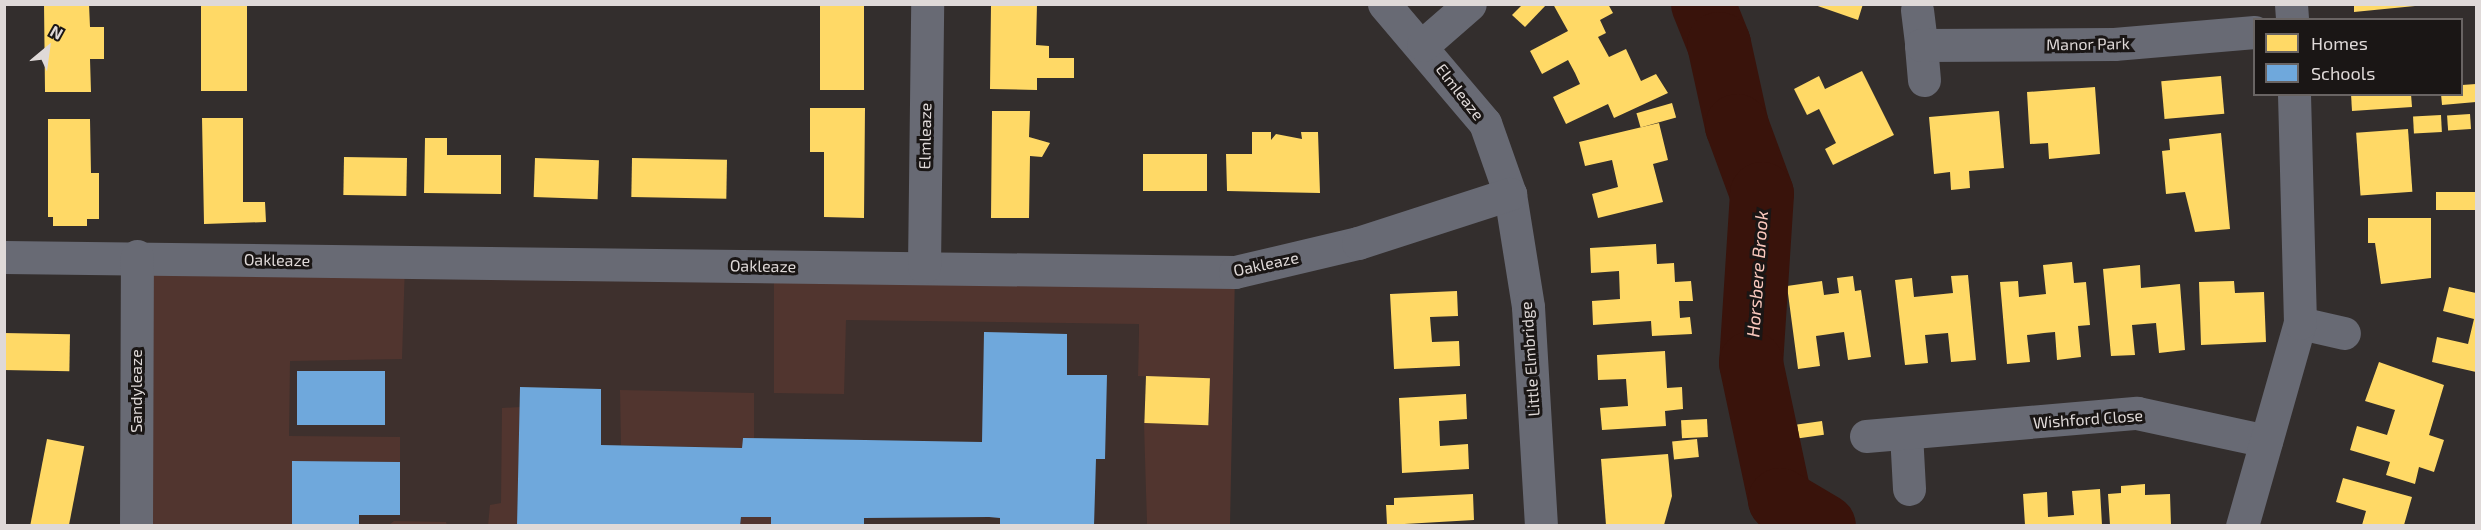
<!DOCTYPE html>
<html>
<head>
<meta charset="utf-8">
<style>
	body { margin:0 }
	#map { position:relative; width:2481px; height:530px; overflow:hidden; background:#332e2d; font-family:"Exo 2",sans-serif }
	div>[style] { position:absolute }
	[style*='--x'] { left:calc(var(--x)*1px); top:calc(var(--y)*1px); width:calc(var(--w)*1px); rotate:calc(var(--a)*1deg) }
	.built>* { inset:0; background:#3e302d }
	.green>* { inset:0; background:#51352f }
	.homes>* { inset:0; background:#ffd966; transform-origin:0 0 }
	.schools>* { inset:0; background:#6fa8dc; transform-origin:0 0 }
	.river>* { height:64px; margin:-32px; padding:0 32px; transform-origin:32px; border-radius:32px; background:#39130b }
	.street>* { height:33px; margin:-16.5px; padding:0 16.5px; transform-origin:16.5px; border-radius:16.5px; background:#686a74 }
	span { translate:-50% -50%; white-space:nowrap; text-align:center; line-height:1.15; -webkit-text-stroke:6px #1a1615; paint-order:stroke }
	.street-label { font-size:16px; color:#dfd9d8 }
	.water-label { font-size:18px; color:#fbc9be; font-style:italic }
	.frame { position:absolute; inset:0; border:6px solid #dfd9d8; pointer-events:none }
	.legend { position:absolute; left:2253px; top:18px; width:210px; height:78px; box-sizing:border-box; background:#1a1615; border:2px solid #696463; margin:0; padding:8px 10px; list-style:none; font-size:18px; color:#dfd9d8 }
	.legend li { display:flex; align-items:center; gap:12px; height:30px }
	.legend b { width:30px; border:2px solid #696463 }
	.north { position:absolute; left:18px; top:18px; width:60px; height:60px; -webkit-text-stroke:4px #1a1615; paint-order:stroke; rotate:29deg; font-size:16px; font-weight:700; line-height:24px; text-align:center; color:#dfd9d8 }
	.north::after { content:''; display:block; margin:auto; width:21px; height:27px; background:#dfd9d8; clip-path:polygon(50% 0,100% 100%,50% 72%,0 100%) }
</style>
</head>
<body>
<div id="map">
	<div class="built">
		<i style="clip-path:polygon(137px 256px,1140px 271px,1138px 376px,1146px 376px,1147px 525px,136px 526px)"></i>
	</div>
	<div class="green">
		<i style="clip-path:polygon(137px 256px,405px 263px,402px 359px,290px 361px,289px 436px,400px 437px,400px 462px,293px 461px,292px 525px,136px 526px)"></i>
		<i style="clip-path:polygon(774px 266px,1235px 272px,1230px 525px,1147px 525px,1144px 423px,1209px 424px,1210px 379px,1138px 376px,1139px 324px,846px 320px,844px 394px,774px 393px)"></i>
		<i style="clip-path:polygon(620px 390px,754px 393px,754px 438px,743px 438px,742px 448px,621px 445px)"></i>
		<i style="clip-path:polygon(520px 407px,517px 525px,488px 526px,490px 505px,501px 503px,502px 408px)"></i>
		<i style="clip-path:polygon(741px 517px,771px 517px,771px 525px,740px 526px)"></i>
		<i style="clip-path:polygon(394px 521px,446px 522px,447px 525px,389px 525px)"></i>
	</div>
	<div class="homes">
		<i style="clip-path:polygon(44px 4px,89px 4px,90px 27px,104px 27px,104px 59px,90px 59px,91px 92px,45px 92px)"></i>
		<i style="left:201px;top:4px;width:46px;height:87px"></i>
		<i style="left:820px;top:4px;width:44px;height:86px"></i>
		<i style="clip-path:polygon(991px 4px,1037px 4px,1036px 45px,1049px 46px,1049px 58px,1074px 58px,1074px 78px,1037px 78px,1037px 90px,990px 89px)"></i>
		<i style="clip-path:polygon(1523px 4px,1547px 4px,1525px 27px,1512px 15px)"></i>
		<i style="clip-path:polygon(1553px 4px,1608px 4px,1613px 13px,1600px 20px,1606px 33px,1598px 37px,1609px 57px,1626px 49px,1641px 81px,1656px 74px,1668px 93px,1614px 118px,1608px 104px,1566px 124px,1553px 97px,1580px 84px,1575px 73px,1568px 60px,1542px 74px,1530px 51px,1568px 31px)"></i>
		<i style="clip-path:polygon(1812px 4px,1863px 4px,1858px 20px)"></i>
		<i style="clip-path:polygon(2354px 4px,2415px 4px,2415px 6px,2354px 12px)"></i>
		<i style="clip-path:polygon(1862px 71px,1894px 135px,1833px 165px,1825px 149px,1836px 143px,1819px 109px,1807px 115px,1794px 89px,1819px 76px,1825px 89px)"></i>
		<i style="left:2221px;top:76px;width:38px;height:60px;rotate:85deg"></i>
		<i style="clip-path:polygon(2476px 84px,2476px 102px,2442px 105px,2441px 94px,2462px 94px,2462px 85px)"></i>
		<i style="clip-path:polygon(2095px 87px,2100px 154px,2049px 159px,2048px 143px,2030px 144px,2027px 92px)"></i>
		<i style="clip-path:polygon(2351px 94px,2411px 94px,2412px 107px,2352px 111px)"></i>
		<i style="left:1672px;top:103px;width:15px;height:37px;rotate:74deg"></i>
		<i style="clip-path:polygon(810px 108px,865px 108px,864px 218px,824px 217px,824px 152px,810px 152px)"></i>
		<i style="clip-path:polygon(992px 111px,1030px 111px,1029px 137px,1050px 143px,1042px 157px,1030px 156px,1029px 218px,991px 218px)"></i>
		<i style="clip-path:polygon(1999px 111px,2004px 168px,1969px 171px,1970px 188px,1951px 190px,1950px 172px,1934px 174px,1929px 117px)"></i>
		<i style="left:2470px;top:114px;width:15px;height:23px;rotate:86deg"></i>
		<i style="left:2441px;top:115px;width:17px;height:28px;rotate:87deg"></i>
		<i style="clip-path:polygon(202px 118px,243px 118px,243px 202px,265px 202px,266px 222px,204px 224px)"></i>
		<i style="clip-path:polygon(48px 119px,90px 119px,91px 173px,99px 173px,99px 219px,87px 219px,87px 226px,53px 226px,53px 217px,48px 217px)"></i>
		<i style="clip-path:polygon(1659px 123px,1668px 160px,1653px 164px,1663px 202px,1598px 218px,1592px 194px,1618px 187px,1612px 160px,1585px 166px,1579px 142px)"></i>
		<i style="left:2408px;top:129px;width:63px;height:52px;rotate:86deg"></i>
		<i style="clip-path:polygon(1252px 132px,1271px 132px,1271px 140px,1276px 134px,1302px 139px,1301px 132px,1318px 132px,1320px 193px,1227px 191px,1226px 154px,1252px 154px)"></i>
		<i style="clip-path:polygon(2221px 133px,2230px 229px,2195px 232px,2185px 192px,2166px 194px,2162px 151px,2170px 150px,2169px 139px)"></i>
		<i style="clip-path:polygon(425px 138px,447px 138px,447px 155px,501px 155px,501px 194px,424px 193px)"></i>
		<i style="left:1143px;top:154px;width:64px;height:37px"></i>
		<i style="left:344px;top:157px;width:63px;height:38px;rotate:1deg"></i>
		<i style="left:535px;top:158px;width:64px;height:39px;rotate:2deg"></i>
		<i style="left:632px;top:158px;width:95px;height:39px;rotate:1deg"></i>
		<i style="left:2476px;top:192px;width:18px;height:40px;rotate:90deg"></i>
		<i style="clip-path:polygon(2368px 218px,2431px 218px,2431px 278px,2381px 284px,2375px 243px,2368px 243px)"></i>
		<i style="clip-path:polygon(1656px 244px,1657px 264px,1674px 263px,1675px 282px,1691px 281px,1693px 301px,1679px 301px,1680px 318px,1690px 317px,1692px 334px,1652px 336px,1651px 321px,1593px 325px,1592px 301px,1620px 299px,1619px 271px,1591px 273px,1590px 248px)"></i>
		<i style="clip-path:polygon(2072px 262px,2074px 283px,2086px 282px,2090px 325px,2078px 326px,2081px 357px,2057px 360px,2055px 332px,2044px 333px,2027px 335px,2030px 362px,2007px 364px,2000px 282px,2018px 281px,2019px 297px,2046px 294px,2043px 265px)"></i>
		<i style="clip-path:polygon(2140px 265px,2141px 288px,2180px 284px,2185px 350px,2159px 353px,2156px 323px,2132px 325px,2135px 355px,2111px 356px,2103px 269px)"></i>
		<i style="clip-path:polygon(1968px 275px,1976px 360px,1951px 362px,1948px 333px,1925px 335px,1928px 363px,1905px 365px,1895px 280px,1912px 278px,1914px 297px,1953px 293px,1951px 276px)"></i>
		<i style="clip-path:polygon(1853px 276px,1855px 291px,1861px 290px,1871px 357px,1848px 360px,1844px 332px,1816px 336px,1820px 366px,1798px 369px,1787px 286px,1822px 281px,1824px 295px,1839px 293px,1837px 278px)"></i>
		<i style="clip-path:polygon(2234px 281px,2235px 293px,2264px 292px,2266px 342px,2201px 345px,2199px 282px)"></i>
		<i style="clip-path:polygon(2449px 287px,2476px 293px,2476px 372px,2432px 362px,2437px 337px,2468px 344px,2474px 319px,2443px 311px)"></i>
		<i style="clip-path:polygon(1457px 291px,1458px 316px,1430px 317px,1432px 342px,1459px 341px,1460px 366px,1394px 369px,1390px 294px)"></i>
		<i style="left:4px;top:333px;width:66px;height:37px;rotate:1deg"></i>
		<i style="clip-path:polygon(1665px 351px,1667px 388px,1682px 387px,1683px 409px,1665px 411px,1666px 426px,1602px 430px,1600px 408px,1628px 406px,1626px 379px,1598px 380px,1597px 355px)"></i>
		<i style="clip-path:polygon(2379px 362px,2444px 385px,2429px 435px,2444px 440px,2434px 472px,2419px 467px,2415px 484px,2386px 475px,2390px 462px,2350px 450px,2357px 426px,2387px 435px,2395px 410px,2365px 401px)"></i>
		<i style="left:1146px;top:376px;width:64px;height:47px;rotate:2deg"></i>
		<i style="clip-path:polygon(1466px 394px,1467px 419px,1439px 421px,1440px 446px,1468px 444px,1469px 469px,1402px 473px,1399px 398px)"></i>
		<i style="left:1707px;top:419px;width:18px;height:26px;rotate:87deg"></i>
		<i style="left:1822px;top:421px;width:14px;height:25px;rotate:82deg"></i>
		<i style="left:47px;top:439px;width:38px;height:87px;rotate:11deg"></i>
		<i style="left:1697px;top:439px;width:18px;height:25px;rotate:84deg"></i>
		<i style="clip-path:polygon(1668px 454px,1672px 496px,1664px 525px,1606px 525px,1601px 459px)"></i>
		<i style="clip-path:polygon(2343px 478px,2412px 497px,2404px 525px,2362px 525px,2366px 511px,2336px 502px)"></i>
		<i style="clip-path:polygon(2145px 484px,2145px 495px,2170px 494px,2171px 525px,2110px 525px,2108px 494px,2121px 493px,2121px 486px)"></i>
		<i style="clip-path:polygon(2100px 489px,2102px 525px,2025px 525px,2023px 494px,2047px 492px,2048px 517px,2074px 515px,2072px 491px)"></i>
		<i style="clip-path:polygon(1473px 494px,1474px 520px,1387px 525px,1386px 505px,1394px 505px,1394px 498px)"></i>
	</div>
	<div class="schools">
		<i style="clip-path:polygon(984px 332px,1067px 334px,1067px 375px,1107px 375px,1105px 459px,1096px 459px,1094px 526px,1000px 526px,1000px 518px,989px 517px,864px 518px,864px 526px,771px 526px,771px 517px,741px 517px,740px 526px,517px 526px,520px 387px,601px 389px,601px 445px,742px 448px,743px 438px,982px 442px)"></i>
		<i style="left:297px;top:371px;width:88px;height:54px"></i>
		<i style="clip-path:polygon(292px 461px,400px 462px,400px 515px,359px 515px,359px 526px,292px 526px)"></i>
	</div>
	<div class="river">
		<i style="--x:1703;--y:4;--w:43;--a:68.2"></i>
		<i style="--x:1719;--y:44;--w:84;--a:77.6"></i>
		<i style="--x:1737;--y:126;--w:72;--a:69.8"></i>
		<i style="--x:1762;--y:194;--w:169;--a:93.7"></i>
		<i style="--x:1751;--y:363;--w:140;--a:78"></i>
		<i style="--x:1780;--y:500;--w:51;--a:30.6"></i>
	</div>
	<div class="street">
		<i style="--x:1384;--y:4;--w:156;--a:49.7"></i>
		<i style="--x:1485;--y:123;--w:75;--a:70.6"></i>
		<i style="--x:1510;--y:194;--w:114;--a:80.9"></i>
		<i style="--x:1528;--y:307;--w:219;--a:86.6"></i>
		<i style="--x:2291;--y:4;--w:16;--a:86"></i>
		<i style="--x:1917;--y:10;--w:35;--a:83"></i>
		<i style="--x:1423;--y:45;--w:62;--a:-41.1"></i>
		<i style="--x:1924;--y:80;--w:35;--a:-95"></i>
		<i style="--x:1921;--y:45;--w:193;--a:-0.3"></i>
		<i style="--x:2114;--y:44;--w:141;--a:-4.9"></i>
		<i style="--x:4;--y:257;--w:1231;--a:0.7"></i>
		<i style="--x:1235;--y:272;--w:126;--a:-13.3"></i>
		<i style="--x:1358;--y:243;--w:160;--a:-17.9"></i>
		<i style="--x:924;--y:267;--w:263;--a:-89.3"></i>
		<i style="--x:2300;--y:323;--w:45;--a:12.8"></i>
		<i style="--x:1906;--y:433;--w:56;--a:86.9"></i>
		<i style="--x:1866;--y:436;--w:272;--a:-4.9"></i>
		<i style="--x:2137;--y:413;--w:132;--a:12.2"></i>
		<i style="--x:136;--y:526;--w:270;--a:-89.8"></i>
		<i style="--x:2242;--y:526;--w:211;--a:-74.1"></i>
		<i style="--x:2300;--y:323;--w:229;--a:-91.5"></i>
	</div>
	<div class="street-label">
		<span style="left:2088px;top:44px;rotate:-1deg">Manor Park</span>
		<span style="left:1460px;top:92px;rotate:52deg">Elmleaze</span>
		<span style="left:925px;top:136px;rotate:-89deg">Elmleaze</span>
		<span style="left:277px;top:260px;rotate:1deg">Oakleaze</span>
		<span style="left:1266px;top:264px;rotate:-12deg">Oakleaze</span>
		<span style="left:763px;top:266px;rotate:1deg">Oakleaze</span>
		<span style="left:1530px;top:359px;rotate:-94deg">Little Elmbridge</span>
		<span style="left:136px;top:391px;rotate:-90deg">Sandyleaze</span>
		<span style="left:2088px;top:419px;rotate:-4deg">Wishford Close</span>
	</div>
	<div class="water-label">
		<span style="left:1757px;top:274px;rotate:-86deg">Horsbere Brook</span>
	</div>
	<div class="frame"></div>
	<ul class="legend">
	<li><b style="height:16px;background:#ffd966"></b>Homes</li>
	<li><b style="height:16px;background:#6fa8dc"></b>Schools</li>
	</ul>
	<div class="north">N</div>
</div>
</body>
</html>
